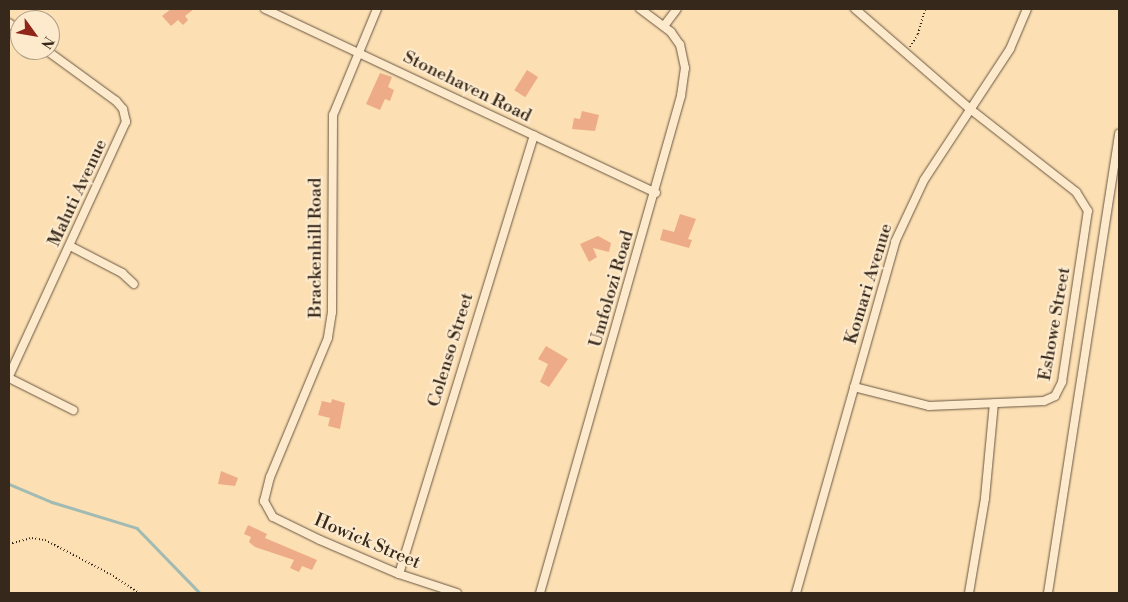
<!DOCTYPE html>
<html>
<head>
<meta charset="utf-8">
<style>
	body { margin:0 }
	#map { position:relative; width:1128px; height:602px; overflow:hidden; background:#fcdfb2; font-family:"Libre Bodoni",serif }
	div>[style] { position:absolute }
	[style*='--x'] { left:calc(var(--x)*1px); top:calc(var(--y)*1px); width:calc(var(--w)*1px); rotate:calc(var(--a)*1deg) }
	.stream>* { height:2.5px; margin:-1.25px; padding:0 1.25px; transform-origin:1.25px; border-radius:1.25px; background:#a1bbb4 }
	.building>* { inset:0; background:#edac87; transform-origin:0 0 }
	.path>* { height:2px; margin-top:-1px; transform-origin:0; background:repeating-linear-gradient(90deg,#36291c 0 1px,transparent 0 3.5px) }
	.roads { filter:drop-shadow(0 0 1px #685642) drop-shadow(0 0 1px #685642) }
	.street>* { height:8px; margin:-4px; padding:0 4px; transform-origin:4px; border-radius:4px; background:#fdeacd }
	span { translate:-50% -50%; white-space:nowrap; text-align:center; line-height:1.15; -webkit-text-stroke:4.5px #fdeacd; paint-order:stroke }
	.street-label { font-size:18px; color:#36291c }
	.frame { position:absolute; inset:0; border:10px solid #36291c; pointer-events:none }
	.north { position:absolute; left:10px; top:10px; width:50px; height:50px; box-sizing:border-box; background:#fdeacd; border:1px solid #ad9d86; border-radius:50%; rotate:122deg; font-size:14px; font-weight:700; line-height:20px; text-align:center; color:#36291c }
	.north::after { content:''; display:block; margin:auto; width:18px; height:22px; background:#8f2418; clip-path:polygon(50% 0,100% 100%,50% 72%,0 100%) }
</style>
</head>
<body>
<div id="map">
	<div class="stream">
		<i style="--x:9;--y:484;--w:47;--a:22.7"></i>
		<i style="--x:52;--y:502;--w:89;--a:17"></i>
		<i style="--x:137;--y:528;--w:91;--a:45.9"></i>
	</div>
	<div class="building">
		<i style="clip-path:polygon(171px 9px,194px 9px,185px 16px,188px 20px,183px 25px,178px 20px,171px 26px,162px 16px)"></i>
		<i style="left:527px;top:70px;width:13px;height:24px;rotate:32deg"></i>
		<i style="clip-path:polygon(380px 73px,392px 77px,388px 87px,394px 90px,390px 101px,385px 99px,380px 110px,366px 104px)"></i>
		<i style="clip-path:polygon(582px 111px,599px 115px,595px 131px,572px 129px,574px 118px,580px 119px)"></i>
		<i style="clip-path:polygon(680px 214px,696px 219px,688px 239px,692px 240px,689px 248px,660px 240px,663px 229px,674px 232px)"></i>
		<i style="clip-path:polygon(598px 236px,611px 243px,609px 252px,593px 248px,597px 257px,589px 262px,580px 244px)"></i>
		<i style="clip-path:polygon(546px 346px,568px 359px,549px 387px,540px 382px,548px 364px,538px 359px)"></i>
		<i style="clip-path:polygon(332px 399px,345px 403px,340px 429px,328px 426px,330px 418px,318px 415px,322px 401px,331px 403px)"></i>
		<i style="clip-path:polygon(221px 471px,238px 478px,235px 486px,218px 484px)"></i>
		<i style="clip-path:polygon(248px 525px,267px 534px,265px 538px,317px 560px,312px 570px,302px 566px,299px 572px,290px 568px,294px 560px,255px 547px,249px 542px,251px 537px,244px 534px)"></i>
	</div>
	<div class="path">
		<i style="--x:910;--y:47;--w:15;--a:-58"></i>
		<i style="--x:918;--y:34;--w:26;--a:-74"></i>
		<i style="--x:9;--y:544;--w:24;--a:-15"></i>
		<i style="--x:32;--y:538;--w:13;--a:9"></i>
		<i style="--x:45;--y:540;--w:73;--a:27.6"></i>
		<i style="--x:110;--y:574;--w:35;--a:33"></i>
	</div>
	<div class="roads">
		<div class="street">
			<i style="--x:265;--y:9;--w:432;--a:25.2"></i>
			<i style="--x:377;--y:9;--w:115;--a:112.5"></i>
			<i style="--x:333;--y:115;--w:197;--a:90.3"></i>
			<i style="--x:332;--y:312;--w:26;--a:99"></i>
			<i style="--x:328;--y:338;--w:151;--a:112.6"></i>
			<i style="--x:270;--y:477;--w:25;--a:104"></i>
			<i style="--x:264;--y:501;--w:18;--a:61"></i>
			<i style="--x:273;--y:517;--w:52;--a:26.1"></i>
			<i style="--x:320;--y:540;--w:86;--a:23.3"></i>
			<i style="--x:399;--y:574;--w:61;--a:18.1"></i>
			<i style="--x:9;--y:23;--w:14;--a:36"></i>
			<i style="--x:664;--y:26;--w:21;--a:-53"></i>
			<i style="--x:70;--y:246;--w:59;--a:27.4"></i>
			<i style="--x:122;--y:273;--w:16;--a:43"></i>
			<i style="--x:9;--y:376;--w:280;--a:-65.3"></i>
			<i style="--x:126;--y:122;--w:13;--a:-103"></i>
			<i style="--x:123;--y:109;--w:11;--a:-131"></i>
			<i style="--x:116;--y:101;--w:87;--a:-143.9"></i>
			<i style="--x:9;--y:378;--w:72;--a:26.6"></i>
			<i style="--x:854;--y:387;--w:77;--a:14.2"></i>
			<i style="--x:929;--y:406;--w:115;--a:-2.5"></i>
			<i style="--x:1044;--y:401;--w:12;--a:-24"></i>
			<i style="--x:1055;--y:396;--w:16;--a:-63"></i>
			<i style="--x:1062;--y:382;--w:173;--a:-81.4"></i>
			<i style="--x:1088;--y:211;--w:22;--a:-122"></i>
			<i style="--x:1076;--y:192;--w:136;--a:-141.9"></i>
			<i style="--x:969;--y:108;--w:151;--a:-139"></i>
			<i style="--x:399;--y:574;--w:459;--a:-72.9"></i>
			<i style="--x:540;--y:593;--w:517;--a:-74.16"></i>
			<i style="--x:681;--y:96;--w:28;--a:-82"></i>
			<i style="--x:685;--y:68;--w:24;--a:-102"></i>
			<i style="--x:680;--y:45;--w:16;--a:-125"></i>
			<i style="--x:671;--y:32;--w:39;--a:-143"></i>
			<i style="--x:796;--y:593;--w:365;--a:-74.2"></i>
			<i style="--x:895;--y:242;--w:68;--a:-64.9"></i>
			<i style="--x:924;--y:180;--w:157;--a:-56.7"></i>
			<i style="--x:1010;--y:49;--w:43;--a:-67"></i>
			<i style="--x:969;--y:593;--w:96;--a:-80.4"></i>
			<i style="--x:985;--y:498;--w:95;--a:-84.6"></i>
			<i style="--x:1048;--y:593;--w:465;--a:-81.2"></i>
		</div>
	</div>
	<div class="street-label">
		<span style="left:467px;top:87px;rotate:26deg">Stonehaven Road</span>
		<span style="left:78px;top:193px;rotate:-65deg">Maluti Avenue</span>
		<span style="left:316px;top:248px;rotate:-90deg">Brackenhill Road</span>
		<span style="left:869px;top:284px;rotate:-73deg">Komari Avenue</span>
		<span style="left:612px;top:289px;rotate:-74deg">Umfolozi Road</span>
		<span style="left:1055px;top:324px;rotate:-80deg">Eshowe Street</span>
		<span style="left:451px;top:350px;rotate:-73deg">Colenso Street</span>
		<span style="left:367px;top:542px;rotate:23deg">Howick Street</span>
	</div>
	<div class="frame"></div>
	<div class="north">N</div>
</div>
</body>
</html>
